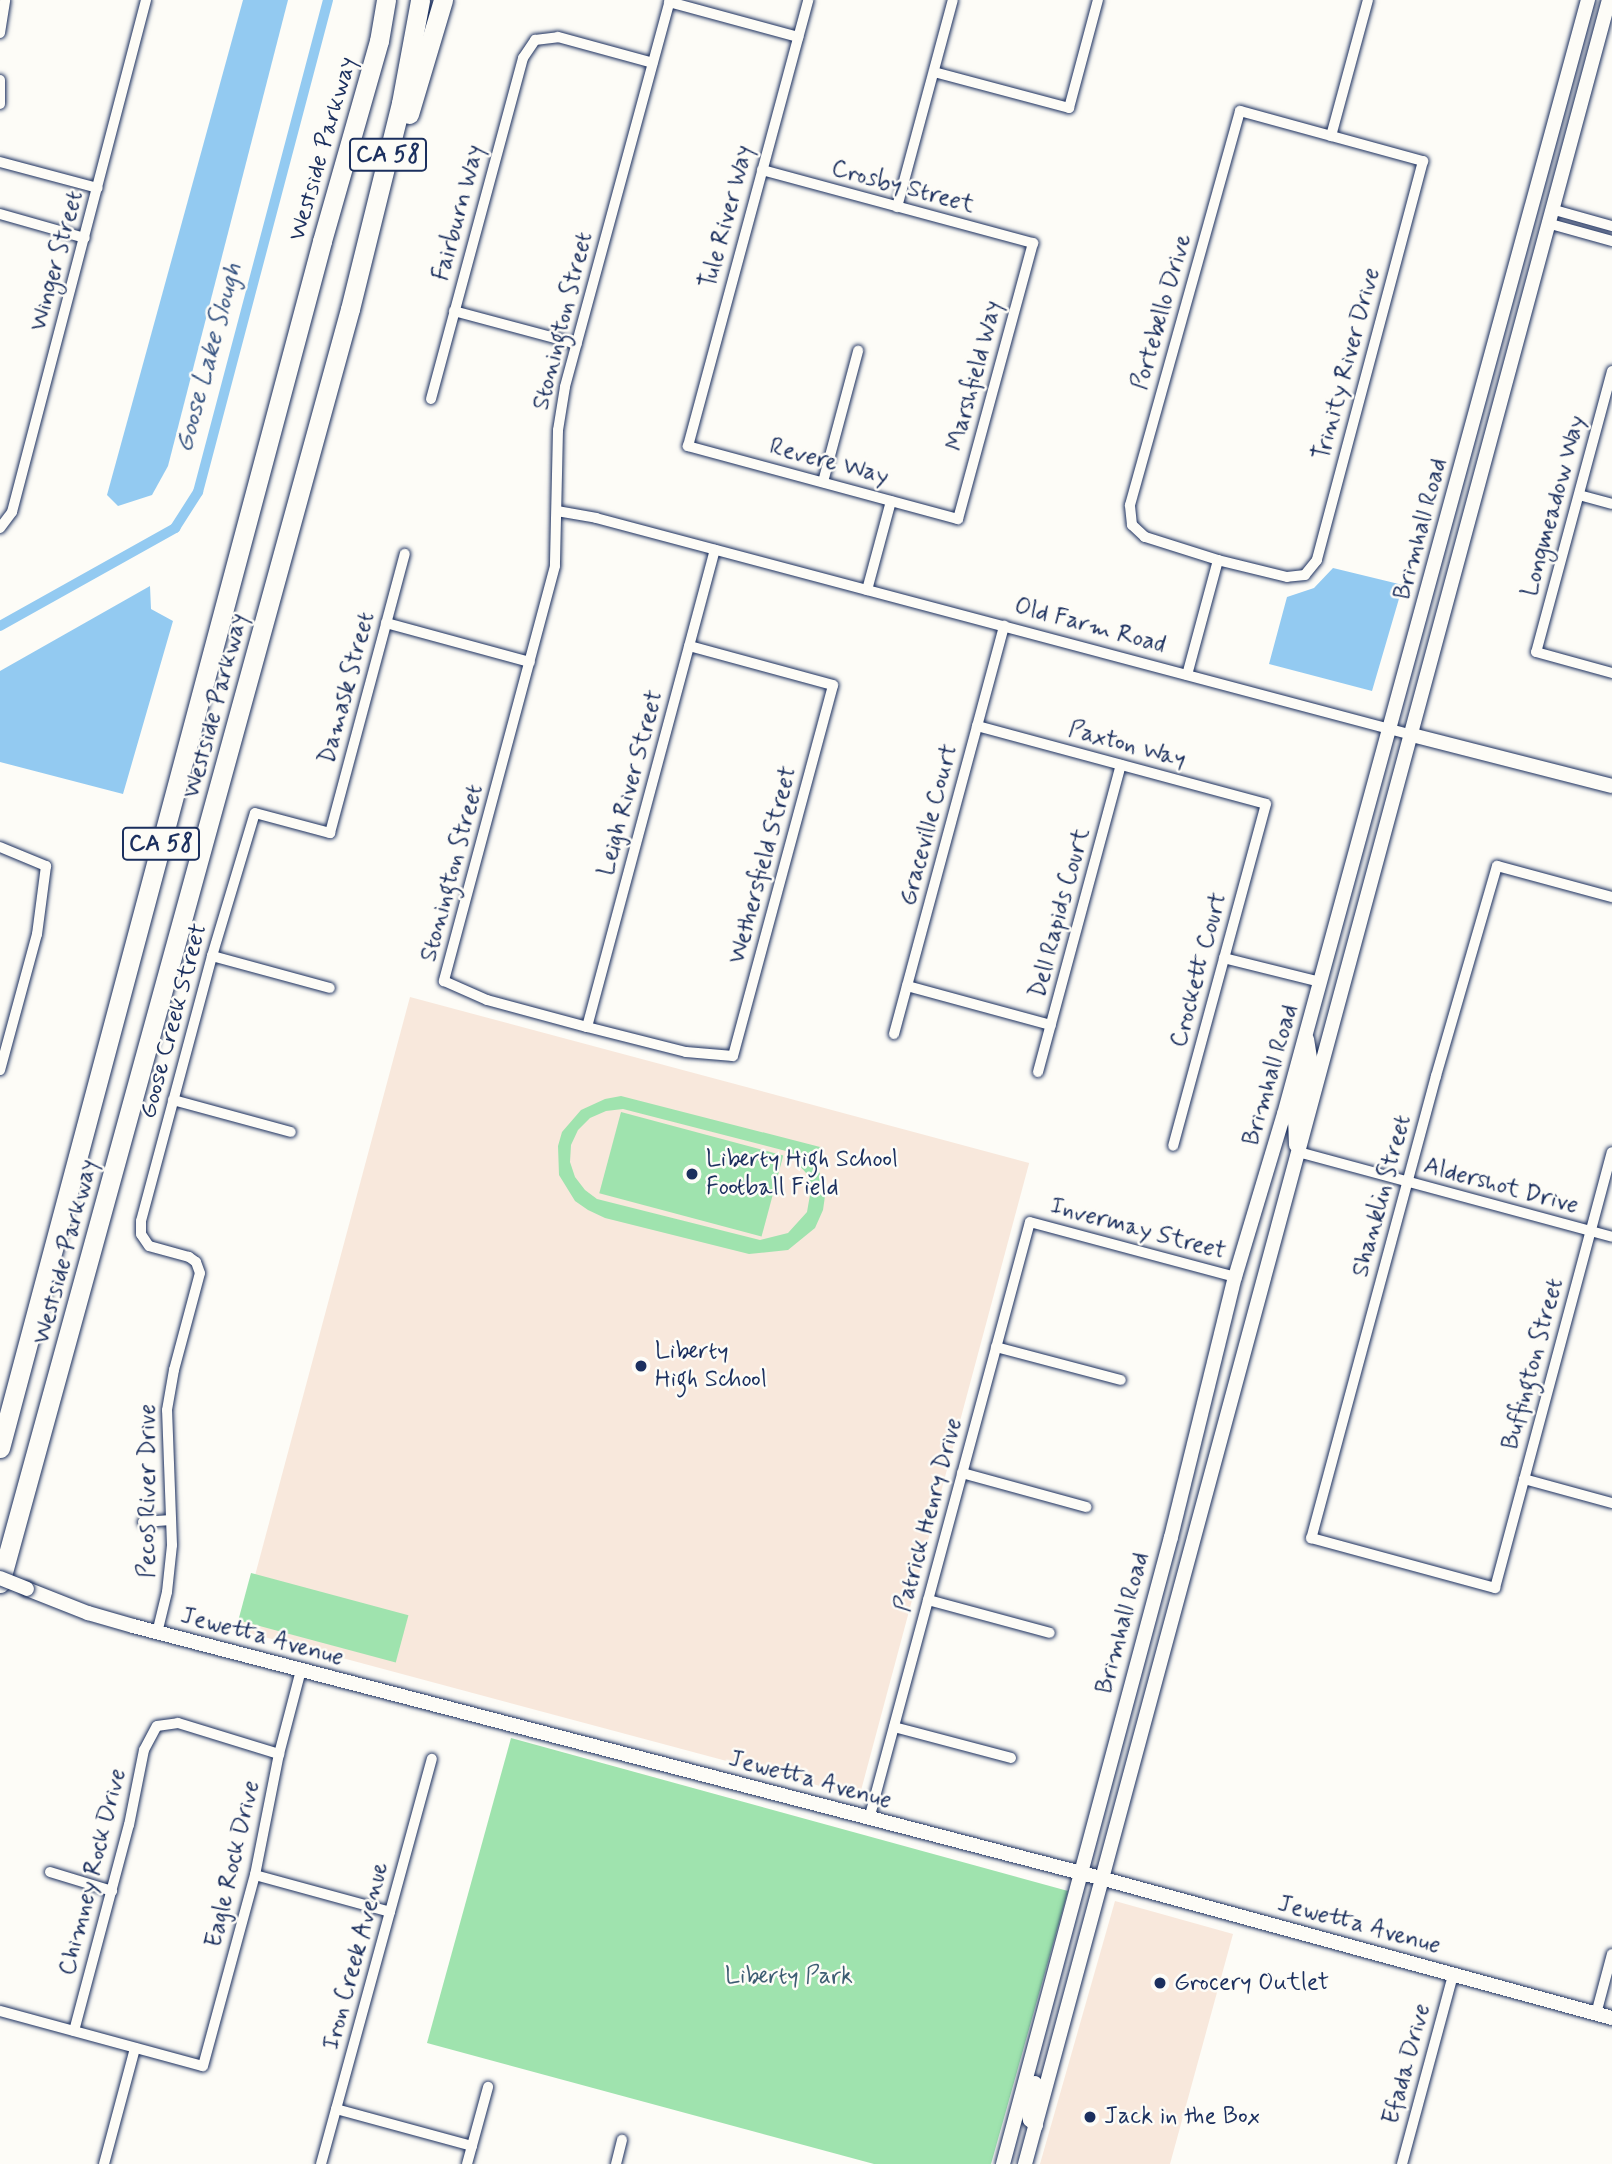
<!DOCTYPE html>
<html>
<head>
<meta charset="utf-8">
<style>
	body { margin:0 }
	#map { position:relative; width:1612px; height:2164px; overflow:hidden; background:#fdfcf7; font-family:Mynerve,sans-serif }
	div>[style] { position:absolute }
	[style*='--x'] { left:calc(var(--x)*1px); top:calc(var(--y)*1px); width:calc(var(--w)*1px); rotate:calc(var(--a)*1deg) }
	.built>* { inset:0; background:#f8e8dc; transform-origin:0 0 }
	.green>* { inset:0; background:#9fe3ae; transform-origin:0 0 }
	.water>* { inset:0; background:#93caf1 }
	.canal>* { height:10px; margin:-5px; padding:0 5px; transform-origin:5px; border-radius:5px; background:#93caf1 }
	.roads { filter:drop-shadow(0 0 2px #1b2f5e) drop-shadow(0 0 2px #1b2f5e) }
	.minor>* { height:10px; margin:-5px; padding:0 5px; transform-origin:5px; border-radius:5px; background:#fdfcf7 }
	.tertiary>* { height:14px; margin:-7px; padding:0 7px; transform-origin:7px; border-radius:7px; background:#fdfcf7 }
	.motorway>* { height:19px; margin:-9.5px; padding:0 9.5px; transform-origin:9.5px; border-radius:9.5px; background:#fdfcf7 }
	.bridges { filter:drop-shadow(0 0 2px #1b2f5e) drop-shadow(0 0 2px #1b2f5e) }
	.tertiary-bridge>* { height:14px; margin:-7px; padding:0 7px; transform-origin:7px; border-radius:7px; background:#fdfcf7 }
	.dots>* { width:19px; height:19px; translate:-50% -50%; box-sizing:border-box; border:4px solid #fdfcf7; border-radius:50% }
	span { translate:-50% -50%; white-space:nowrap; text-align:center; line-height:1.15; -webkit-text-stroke:5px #fdfcf7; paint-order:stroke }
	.shield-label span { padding:2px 5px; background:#fdfcf7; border:2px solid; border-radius:5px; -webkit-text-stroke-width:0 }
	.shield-label { font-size:23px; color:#1b2f5e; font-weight:700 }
	.street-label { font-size:24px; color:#1b2f5e }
	.poi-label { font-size:24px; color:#1b2f5e }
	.left { translate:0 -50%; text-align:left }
	.park-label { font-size:24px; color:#3c5c72 }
	.water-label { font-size:26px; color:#395683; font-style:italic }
</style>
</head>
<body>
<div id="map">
	<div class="built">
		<i style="left:410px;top:997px;width:641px;height:656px;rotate:15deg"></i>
		<i style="clip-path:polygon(1115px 1901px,1233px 1934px,1170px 2164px,1040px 2164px)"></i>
	</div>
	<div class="green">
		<i style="clip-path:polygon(evenodd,621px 1096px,824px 1148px,821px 1160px,812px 1158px,824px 1182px,825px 1196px,823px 1210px,815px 1228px,788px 1250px,749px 1254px,605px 1218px,588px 1210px,575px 1201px,559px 1175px,558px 1146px,562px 1132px,581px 1110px,605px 1099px,621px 1096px,623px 1109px,786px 1151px,807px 1174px,811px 1189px,807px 1212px,788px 1233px,760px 1240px,597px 1199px,585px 1190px,575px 1177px,570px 1162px,571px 1145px,578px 1130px,590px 1118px,606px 1111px,623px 1109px)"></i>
		<i style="left:621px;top:1112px;width:168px;height:84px;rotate:15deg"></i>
		<i style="left:251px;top:1573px;width:163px;height:49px;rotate:15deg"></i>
		<i style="clip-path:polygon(511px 1738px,1068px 1891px,991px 2164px,874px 2164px,427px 2043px)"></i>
	</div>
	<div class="water">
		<i style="clip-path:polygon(243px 0,288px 0,168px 466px,152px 495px,118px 506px,107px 495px)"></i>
		<i style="clip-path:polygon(1333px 568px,1403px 585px,1372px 691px,1269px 664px,1287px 597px,1314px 588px)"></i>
		<i style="clip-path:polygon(150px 586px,151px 609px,173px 621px,123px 794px,0 762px,0 671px)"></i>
	</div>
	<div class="canal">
		<i style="--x:0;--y:626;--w:201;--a:-29.2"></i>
		<i style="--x:175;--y:528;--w:43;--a:-57.4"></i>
		<i style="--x:198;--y:492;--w:509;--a:-75.2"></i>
	</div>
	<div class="roads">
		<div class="minor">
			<i style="--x:670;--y:0;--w:401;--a:105.2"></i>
			<i style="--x:565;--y:387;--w:44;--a:99.2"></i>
			<i style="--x:558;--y:430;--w:136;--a:91.3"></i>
			<i style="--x:555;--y:566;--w:430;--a:105"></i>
			<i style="--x:444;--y:981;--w:47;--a:23.8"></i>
			<i style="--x:487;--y:1000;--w:104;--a:15.1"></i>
			<i style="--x:587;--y:1027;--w:102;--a:14.2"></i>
			<i style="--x:686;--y:1052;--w:47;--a:4.9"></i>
			<i style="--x:733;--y:1056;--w:384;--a:-74.9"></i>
			<i style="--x:833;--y:685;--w:149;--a:-164.8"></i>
			<i style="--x:669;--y:2;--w:134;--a:15.2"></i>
			<i style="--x:0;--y:33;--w:33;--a:-81"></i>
			<i style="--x:934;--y:72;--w:140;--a:14.9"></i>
			<i style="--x:1069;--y:108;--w:112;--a:-75"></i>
			<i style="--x:0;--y:80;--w:24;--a:90"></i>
			<i style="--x:1240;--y:111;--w:190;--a:15.3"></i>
			<i style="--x:1423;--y:161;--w:413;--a:104.9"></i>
			<i style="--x:1317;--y:560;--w:19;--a:129"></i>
			<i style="--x:1305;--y:575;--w:18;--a:174"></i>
			<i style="--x:1287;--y:577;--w:71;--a:-166.2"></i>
			<i style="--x:1218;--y:560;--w:77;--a:-162.5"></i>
			<i style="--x:1145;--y:537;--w:18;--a:-137"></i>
			<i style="--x:1132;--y:525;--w:20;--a:-96"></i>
			<i style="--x:1130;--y:505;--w:409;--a:-74.4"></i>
			<i style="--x:1331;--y:136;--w:141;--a:-74.8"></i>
			<i style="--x:0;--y:162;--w:101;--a:14.9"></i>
			<i style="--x:762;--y:170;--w:281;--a:15.1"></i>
			<i style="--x:1033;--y:243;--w:286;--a:105.2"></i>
			<i style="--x:958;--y:519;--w:280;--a:-164.9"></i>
			<i style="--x:688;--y:446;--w:462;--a:-74.9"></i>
			<i style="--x:897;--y:207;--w:214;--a:-74.9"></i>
			<i style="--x:1551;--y:209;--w:63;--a:15.6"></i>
			<i style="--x:0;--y:214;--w:88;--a:15.8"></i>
			<i style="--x:1547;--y:223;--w:67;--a:15.5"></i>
			<i style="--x:454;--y:311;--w:127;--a:15"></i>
			<i style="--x:1612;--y:371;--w:291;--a:105.1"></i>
			<i style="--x:1536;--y:652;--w:79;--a:15.4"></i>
			<i style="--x:431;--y:399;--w:353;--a:-74.9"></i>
			<i style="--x:523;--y:58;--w:22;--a:-56"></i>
			<i style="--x:535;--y:40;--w:23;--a:-7"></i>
			<i style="--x:558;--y:37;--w:98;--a:15.3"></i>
			<i style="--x:823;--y:482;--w:136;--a:-75"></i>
			<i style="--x:1579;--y:495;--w:34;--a:15"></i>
			<i style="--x:557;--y:511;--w:40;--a:10"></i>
			<i style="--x:596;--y:518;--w:844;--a:14.89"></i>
			<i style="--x:0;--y:528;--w:20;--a:-53"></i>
			<i style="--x:12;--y:512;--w:529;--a:-75.33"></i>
			<i style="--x:867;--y:590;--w:92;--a:-74.9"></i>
			<i style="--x:386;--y:623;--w:149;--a:15.2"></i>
			<i style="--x:1187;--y:675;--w:119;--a:-74.9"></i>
			<i style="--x:977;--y:726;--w:299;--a:15.1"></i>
			<i style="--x:1266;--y:804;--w:354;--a:105.2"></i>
			<i style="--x:0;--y:847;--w:50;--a:22.4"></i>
			<i style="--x:46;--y:866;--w:69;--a:97.5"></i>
			<i style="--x:37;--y:934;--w:141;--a:105.2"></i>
			<i style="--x:1612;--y:897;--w:119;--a:-164.9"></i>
			<i style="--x:1497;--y:866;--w:219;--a:106.2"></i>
			<i style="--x:1436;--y:1076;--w:479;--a:105.1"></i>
			<i style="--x:1311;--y:1538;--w:191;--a:15.2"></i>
			<i style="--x:1495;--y:1588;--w:451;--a:-75"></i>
			<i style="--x:212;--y:956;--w:122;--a:15.2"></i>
			<i style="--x:1224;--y:958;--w:99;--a:14"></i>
			<i style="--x:907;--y:986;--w:149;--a:15.2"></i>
			<i style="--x:587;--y:1027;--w:494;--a:-75"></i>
			<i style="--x:894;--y:1034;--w:423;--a:-74.9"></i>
			<i style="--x:1038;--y:1072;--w:318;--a:-74.9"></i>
			<i style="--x:173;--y:1100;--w:122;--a:15.2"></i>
			<i style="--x:1298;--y:1152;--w:325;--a:15.1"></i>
			<i style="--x:996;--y:1347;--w:129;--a:14.8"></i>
			<i style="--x:962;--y:1473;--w:129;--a:15.3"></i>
			<i style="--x:1524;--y:1479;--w:91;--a:15.3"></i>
			<i style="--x:143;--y:1522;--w:28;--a:-4"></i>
			<i style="--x:928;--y:1600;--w:126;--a:15.1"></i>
			<i style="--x:157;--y:1633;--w:42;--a:-76.3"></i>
			<i style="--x:167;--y:1592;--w:47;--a:-83.9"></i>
			<i style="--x:172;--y:1545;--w:135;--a:-92.1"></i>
			<i style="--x:167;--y:1410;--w:41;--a:-80.1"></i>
			<i style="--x:174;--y:1370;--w:100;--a:-75"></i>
			<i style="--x:200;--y:1273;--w:12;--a:-110"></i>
			<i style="--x:196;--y:1262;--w:9;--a:-144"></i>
			<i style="--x:189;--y:1257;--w:41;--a:-164.6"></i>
			<i style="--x:149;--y:1246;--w:14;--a:-124"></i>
			<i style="--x:141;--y:1234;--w:13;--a:-90"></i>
			<i style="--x:141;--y:1221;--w:274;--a:-75"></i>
			<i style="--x:212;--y:956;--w:149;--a:-73.3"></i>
			<i style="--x:255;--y:813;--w:78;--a:14.9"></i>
			<i style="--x:330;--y:833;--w:289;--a:-75"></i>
			<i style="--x:894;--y:1727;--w:121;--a:14.8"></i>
			<i style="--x:869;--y:1819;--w:618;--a:-74.91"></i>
			<i style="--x:1030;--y:1222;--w:212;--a:15"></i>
			<i style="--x:50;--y:1872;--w:65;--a:17"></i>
			<i style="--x:255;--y:1875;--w:140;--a:15.3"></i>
			<i style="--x:0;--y:2011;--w:210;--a:15.2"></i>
			<i style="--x:203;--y:2066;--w:198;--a:-74.8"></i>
			<i style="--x:255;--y:1875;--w:123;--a:-78.8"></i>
			<i style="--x:279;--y:1754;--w:87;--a:-75.3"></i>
			<i style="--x:1596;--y:2014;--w:62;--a:-75.1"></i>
			<i style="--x:74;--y:2031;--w:213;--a:-75.1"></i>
			<i style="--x:129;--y:1825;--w:76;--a:-78.7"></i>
			<i style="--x:144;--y:1750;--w:27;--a:-62"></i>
			<i style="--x:157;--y:1726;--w:21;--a:-8"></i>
			<i style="--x:178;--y:1723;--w:106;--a:17.1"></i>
			<i style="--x:336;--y:2109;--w:141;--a:15.2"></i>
			<i style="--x:104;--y:2164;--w:120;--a:-75"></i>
			<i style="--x:321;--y:2164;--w:420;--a:-74.7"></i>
			<i style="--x:467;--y:2164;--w:80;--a:-74.7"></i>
			<i style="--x:616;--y:2164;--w:25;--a:-76"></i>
			<i style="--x:1402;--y:2164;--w:196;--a:-74.9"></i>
		</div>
		<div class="tertiary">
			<i style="--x:1412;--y:735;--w:206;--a:14.3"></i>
			<i style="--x:1296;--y:1145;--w:23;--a:-92"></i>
			<i style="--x:1295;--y:1122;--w:60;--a:-74.6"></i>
			<i style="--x:1311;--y:1064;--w:25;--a:-99"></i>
			<i style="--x:27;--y:1589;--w:66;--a:21.5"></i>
			<i style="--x:88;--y:1613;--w:47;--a:16.1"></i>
			<i style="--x:133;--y:1626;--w:1003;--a:14.6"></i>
			<i style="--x:1104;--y:1879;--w:527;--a:15.3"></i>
			<i style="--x:1035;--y:2083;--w:28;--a:105"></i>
			<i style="--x:1028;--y:2110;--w:10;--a:79"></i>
			<i style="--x:1030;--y:2120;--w:8;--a:40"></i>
			<i style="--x:1003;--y:2164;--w:649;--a:-75"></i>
			<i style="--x:1171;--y:1537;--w:268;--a:-76.2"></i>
			<i style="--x:1235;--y:1277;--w:170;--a:-73.3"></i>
			<i style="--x:1284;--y:1114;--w:1155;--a:-74.74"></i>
			<i style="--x:1025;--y:2164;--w:2241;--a:-74.9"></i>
		</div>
		<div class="motorway">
			<i style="--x:409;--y:114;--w:119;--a:-73.4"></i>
			<i style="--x:0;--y:1448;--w:1249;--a:-75.06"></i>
			<i style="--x:322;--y:241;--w:208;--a:-74.1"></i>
			<i style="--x:379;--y:41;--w:42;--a:-80.3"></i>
			<i style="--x:0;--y:1583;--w:1321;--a:-74.64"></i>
			<i style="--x:350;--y:309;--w:212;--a:-76.1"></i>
			<i style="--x:401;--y:103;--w:105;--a:-79.5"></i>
		</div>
	</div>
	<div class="bridges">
		<div class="tertiary-bridge">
			<i style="--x:0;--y:1578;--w:29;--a:22"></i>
		</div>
	</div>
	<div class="dots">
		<i style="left:692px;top:1174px;background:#1b2f5e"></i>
		<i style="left:641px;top:1366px;background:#1b2f5e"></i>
		<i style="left:1160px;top:1983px;background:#1b2f5e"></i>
		<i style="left:1090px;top:2117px;background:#1b2f5e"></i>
	</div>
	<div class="shield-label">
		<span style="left:388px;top:155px">CA 58</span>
		<span style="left:161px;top:844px">CA 58</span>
	</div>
	<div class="street-label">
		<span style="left:323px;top:149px;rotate:-74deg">Westside Parkway</span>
		<span style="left:903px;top:187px;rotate:15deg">Crosby Street</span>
		<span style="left:459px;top:213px;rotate:-75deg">Fairburn Way</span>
		<span style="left:727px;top:217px;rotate:-75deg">Tule River Way</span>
		<span style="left:57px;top:261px;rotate:-75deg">Winger Street</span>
		<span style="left:1162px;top:312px;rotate:-74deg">Portebello Drive</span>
		<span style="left:563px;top:321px;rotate:-76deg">Stonington Street</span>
		<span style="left:1347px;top:364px;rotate:-75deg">Trinity River Drive</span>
		<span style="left:975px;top:376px;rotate:-75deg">Marshfield Way</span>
		<span style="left:829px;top:462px;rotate:15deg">Revere Way</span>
		<span style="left:1554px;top:506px;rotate:-75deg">Longmeadow Way</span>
		<span style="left:1421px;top:529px;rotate:-75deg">Brimhall Road</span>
		<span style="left:1090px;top:626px;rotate:15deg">Old Farm Road</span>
		<span style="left:347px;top:688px;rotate:-75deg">Damask Street</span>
		<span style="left:216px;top:706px;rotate:-75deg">Westside Parkway</span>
		<span style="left:1127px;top:745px;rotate:15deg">Paxton Way</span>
		<span style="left:631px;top:783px;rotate:-75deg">Leigh River Street</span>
		<span style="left:929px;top:825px;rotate:-75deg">Graceville Court</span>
		<span style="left:763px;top:865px;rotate:-75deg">Wethersfield Street</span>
		<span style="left:452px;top:873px;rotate:-75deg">Stonington Street</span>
		<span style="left:1060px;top:913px;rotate:-75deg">Dell Rapids Court</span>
		<span style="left:1199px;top:970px;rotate:-75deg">Crockett Court</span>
		<span style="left:174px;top:1021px;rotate:-75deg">Goose Creek Street</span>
		<span style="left:1271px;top:1075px;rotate:-74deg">Brimhall Road</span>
		<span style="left:1501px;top:1186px;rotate:15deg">Aldershot Drive</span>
		<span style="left:1382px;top:1196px;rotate:-75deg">Shanklin Street</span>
		<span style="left:1138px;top:1229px;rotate:15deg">Invermay Street</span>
		<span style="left:66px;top:1252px;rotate:-75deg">Westside Parkway</span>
		<span style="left:1533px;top:1364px;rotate:-75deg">Buffington Street</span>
		<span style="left:148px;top:1491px;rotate:-90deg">Pecos River Drive</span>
		<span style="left:929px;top:1515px;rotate:-75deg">Patrick Henry Drive</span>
		<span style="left:1123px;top:1623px;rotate:-75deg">Brimhall Road</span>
		<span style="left:262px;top:1637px;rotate:15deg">Jewetta Avenue</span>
		<span style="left:810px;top:1780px;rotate:15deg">Jewetta Avenue</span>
		<span style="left:233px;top:1864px;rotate:-77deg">Eagle Rock Drive</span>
		<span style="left:93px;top:1872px;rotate:-76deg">Chimney Rock Drive</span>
		<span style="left:1359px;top:1925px;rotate:15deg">Jewetta Avenue</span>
		<span style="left:356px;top:1956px;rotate:-75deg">Iron Creek Avenue</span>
		<span style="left:1407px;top:2064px;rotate:-75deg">Efada Drive</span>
	</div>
	<div class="poi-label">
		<span class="left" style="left:706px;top:1174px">Liberty High School<br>Football Field</span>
		<span class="left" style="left:655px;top:1366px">Liberty<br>High School</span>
		<span class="left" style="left:1174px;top:1983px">Grocery Outlet</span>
		<span class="left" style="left:1104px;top:2117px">Jack in the Box</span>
	</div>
	<div class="park-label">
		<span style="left:789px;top:1977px">Liberty Park</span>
	</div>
	<div class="water-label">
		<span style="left:210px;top:358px;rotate:-75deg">Goose Lake Slough</span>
	</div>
</div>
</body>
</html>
